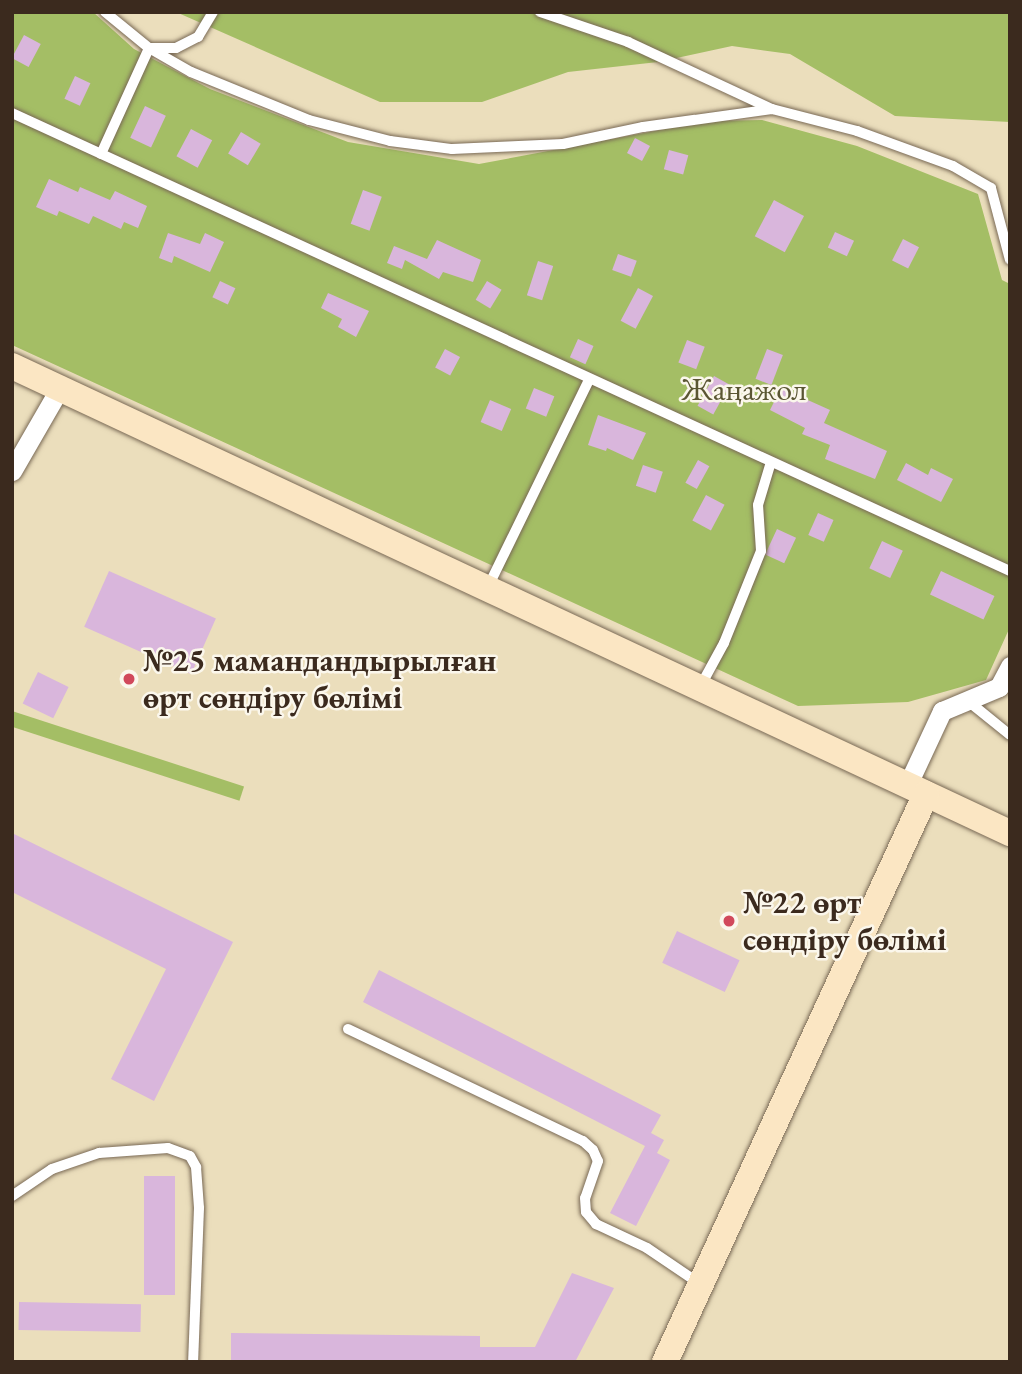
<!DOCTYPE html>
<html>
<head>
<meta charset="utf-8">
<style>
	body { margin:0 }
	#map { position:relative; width:1022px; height:1374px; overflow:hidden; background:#ebdebc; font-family:"EB Garamond",serif }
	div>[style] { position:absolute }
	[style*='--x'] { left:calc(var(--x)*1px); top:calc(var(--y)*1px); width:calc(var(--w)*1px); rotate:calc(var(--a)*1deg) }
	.green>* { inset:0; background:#a4be65; transform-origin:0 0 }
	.building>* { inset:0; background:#d9b6dc; transform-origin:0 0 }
	.roads { filter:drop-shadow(0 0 2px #796955) drop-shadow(0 0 2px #796955) }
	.lane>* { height:10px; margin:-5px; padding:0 5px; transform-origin:5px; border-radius:5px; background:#fff }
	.street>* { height:19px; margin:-9.5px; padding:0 9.5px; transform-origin:9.5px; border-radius:9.5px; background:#fff }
	.secondary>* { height:26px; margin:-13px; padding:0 13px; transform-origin:13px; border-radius:13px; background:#fbe6c3 }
	.dots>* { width:19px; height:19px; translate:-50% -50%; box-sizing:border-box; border:4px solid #fbf7ec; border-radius:50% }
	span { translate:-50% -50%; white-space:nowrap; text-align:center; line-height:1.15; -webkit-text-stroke:5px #fbf7ec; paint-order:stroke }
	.park-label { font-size:32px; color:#5a5633 }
	.poi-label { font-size:32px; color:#3b2a1e; font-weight:700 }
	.left { translate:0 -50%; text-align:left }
	.frame { position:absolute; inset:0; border:14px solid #3b2a1e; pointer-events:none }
</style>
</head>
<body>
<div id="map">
	<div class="green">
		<i style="clip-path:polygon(12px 12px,93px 12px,134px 49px,210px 89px,348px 142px,479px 164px,708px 121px,762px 120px,857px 146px,978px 194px,1002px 280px,1010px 284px,1010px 627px,986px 680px,908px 702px,798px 706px,12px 345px)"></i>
		<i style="clip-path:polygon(176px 12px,1010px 12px,1010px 122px,895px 116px,790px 54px,732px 46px,658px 62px,568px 72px,482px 102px,380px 102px)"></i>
		<i style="left:12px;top:711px;width:244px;height:15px;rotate:18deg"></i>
	</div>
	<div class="building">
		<i style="left:24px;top:35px;width:19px;height:26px;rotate:28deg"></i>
		<i style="left:75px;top:76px;width:17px;height:25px;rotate:25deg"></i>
		<i style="left:145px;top:106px;width:23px;height:35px;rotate:25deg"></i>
		<i style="left:191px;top:129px;width:24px;height:31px;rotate:28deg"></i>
		<i style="left:241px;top:132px;width:23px;height:25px;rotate:31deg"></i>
		<i style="left:635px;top:138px;width:17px;height:17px;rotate:28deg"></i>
		<i style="left:669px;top:150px;width:20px;height:20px;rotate:15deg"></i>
		<i style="clip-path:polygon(49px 179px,78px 192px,80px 187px,110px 200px,115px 191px,147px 206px,138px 228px,124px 222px,121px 229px,93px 216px,89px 224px,59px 211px,57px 216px,36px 207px)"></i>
		<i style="left:363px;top:190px;width:20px;height:36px;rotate:20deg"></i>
		<i style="left:774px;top:200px;width:34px;height:41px;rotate:28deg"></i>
		<i style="left:835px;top:232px;width:21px;height:17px;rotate:25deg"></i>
		<i style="clip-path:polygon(168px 233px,200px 244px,205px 233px,224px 242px,210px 272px,174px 256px,172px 263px,159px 258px)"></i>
		<i style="left:903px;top:239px;width:18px;height:24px;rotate:27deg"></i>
		<i style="clip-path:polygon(437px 240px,481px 260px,473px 282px,443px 272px,439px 279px,405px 260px,402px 269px,387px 263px,394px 246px,427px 259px)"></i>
		<i style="left:618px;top:254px;width:20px;height:17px;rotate:20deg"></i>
		<i style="left:538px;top:261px;width:16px;height:36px;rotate:18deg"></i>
		<i style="left:220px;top:281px;width:17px;height:18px;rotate:25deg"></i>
		<i style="left:487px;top:281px;width:17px;height:22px;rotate:31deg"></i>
		<i style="left:638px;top:288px;width:17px;height:37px;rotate:28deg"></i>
		<i style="clip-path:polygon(328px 293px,369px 311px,356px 337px,338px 327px,342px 319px,321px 308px)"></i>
		<i style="left:578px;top:339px;width:17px;height:20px;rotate:24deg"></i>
		<i style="left:687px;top:340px;width:19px;height:24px;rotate:21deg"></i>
		<i style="left:445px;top:349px;width:17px;height:21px;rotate:28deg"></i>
		<i style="left:767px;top:349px;width:17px;height:32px;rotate:21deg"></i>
		<i style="left:714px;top:376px;width:18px;height:34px;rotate:29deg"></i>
		<i style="left:534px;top:388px;width:22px;height:22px;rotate:22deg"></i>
		<i style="clip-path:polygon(781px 388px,830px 410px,824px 423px,887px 451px,875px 479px,825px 459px,830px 445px,802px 434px,805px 428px,770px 410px)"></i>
		<i style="left:490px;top:400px;width:23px;height:24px;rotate:23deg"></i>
		<i style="clip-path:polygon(598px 415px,646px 433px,633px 460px,607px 448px,606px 451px,588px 445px)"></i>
		<i style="left:698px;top:460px;width:13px;height:26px;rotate:29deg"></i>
		<i style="clip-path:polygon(906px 463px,928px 475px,931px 468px,953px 479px,941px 502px,897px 480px)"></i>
		<i style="left:643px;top:465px;width:21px;height:22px;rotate:19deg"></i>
		<i style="left:706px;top:495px;width:21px;height:29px;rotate:28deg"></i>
		<i style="left:818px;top:513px;width:17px;height:24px;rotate:24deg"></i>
		<i style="left:777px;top:529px;width:21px;height:28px;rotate:25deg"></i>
		<i style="left:882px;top:541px;width:23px;height:30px;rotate:25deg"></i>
		<i style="left:109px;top:571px;width:117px;height:61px;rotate:24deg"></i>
		<i style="left:941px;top:571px;width:59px;height:26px;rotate:25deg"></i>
		<i style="left:38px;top:672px;width:34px;height:35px;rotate:26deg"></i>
		<i style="clip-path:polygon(12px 833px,233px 942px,154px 1101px,111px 1079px,166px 969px,12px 892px)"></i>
		<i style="left:677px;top:931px;width:69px;height:35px;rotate:25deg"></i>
		<i style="clip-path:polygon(379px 970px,661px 1115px,651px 1133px,664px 1140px,657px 1153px,670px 1160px,636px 1226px,610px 1213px,645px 1146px,363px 1002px)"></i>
		<i style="left:144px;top:1176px;width:31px;height:119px"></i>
		<i style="clip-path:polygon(572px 1273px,614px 1288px,575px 1362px,231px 1362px,231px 1333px,480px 1336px,480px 1347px,535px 1347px)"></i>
		<i style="left:19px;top:1302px;width:122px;height:28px;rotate:1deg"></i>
	</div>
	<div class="roads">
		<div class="lane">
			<i style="--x:105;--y:12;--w:57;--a:39.3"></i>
			<i style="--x:149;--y:48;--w:48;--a:29.7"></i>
			<i style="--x:191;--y:72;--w:127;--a:22.1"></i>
			<i style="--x:309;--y:120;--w:84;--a:14.5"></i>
			<i style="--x:390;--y:141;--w:63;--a:7.4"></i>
			<i style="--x:452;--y:149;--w:111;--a:-2.6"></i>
			<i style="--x:563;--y:144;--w:82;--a:-12"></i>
			<i style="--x:643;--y:127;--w:130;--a:-7.9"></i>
			<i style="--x:772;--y:109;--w:88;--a:14.5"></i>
			<i style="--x:857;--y:131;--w:102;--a:20"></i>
			<i style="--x:953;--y:166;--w:44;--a:30.1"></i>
			<i style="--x:991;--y:188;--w:74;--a:75.2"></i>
			<i style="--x:540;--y:12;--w:93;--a:18.8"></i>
			<i style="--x:628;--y:42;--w:159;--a:25"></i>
			<i style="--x:12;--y:113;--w:1098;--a:24.65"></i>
			<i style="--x:101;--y:154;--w:116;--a:-65.6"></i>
			<i style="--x:149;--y:48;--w:27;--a:0"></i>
			<i style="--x:176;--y:48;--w:25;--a:-27"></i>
			<i style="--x:198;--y:37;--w:29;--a:-59"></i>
			<i style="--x:488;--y:587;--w:230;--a:-64"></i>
			<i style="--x:700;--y:687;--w:50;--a:-61.4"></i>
			<i style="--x:724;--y:643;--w:99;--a:-68.1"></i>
			<i style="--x:761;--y:551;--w:46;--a:-93.7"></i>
			<i style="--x:758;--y:505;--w:45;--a:-73.2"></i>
			<i style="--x:968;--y:701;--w:54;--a:39"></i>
			<i style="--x:348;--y:1029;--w:260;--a:25.5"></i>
			<i style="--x:583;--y:1141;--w:13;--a:42"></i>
			<i style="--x:593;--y:1150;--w:12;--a:66"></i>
			<i style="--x:598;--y:1161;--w:39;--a:109"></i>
			<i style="--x:585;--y:1198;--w:14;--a:86"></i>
			<i style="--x:586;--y:1212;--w:16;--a:50"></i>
			<i style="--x:596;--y:1224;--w:56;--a:25.2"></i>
			<i style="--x:647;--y:1248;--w:64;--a:34.2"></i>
			<i style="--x:12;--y:1196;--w:48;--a:-34"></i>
			<i style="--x:52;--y:1169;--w:50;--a:-18.8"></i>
			<i style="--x:99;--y:1153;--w:69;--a:-4.1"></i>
			<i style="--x:168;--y:1148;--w:23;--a:20"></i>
			<i style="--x:190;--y:1156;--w:13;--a:61"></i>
			<i style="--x:196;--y:1167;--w:41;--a:85.8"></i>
			<i style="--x:199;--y:1208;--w:154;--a:92.2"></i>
		</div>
		<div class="street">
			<i style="--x:12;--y:471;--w:96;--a:-60"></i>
			<i style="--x:907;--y:786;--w:83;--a:-65"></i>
			<i style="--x:942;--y:711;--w:62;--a:-22.8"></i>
			<i style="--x:999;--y:687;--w:24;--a:-62"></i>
		</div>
		<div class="secondary">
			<i style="--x:12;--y:366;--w:1102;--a:25.08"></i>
			<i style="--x:665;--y:1362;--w:625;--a:-65.32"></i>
		</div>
	</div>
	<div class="dots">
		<i style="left:129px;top:679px;background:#d1495b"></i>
		<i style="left:729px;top:921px;background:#d1495b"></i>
	</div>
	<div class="park-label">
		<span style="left:744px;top:389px">Жаңажол</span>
	</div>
	<div class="poi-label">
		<span class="left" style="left:143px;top:679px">№25 мамандандырылған<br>өрт сөндіру бөлімі</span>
		<span class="left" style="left:743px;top:921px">№22 өрт<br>сөндіру бөлімі</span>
	</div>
	<div class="frame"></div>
</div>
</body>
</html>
